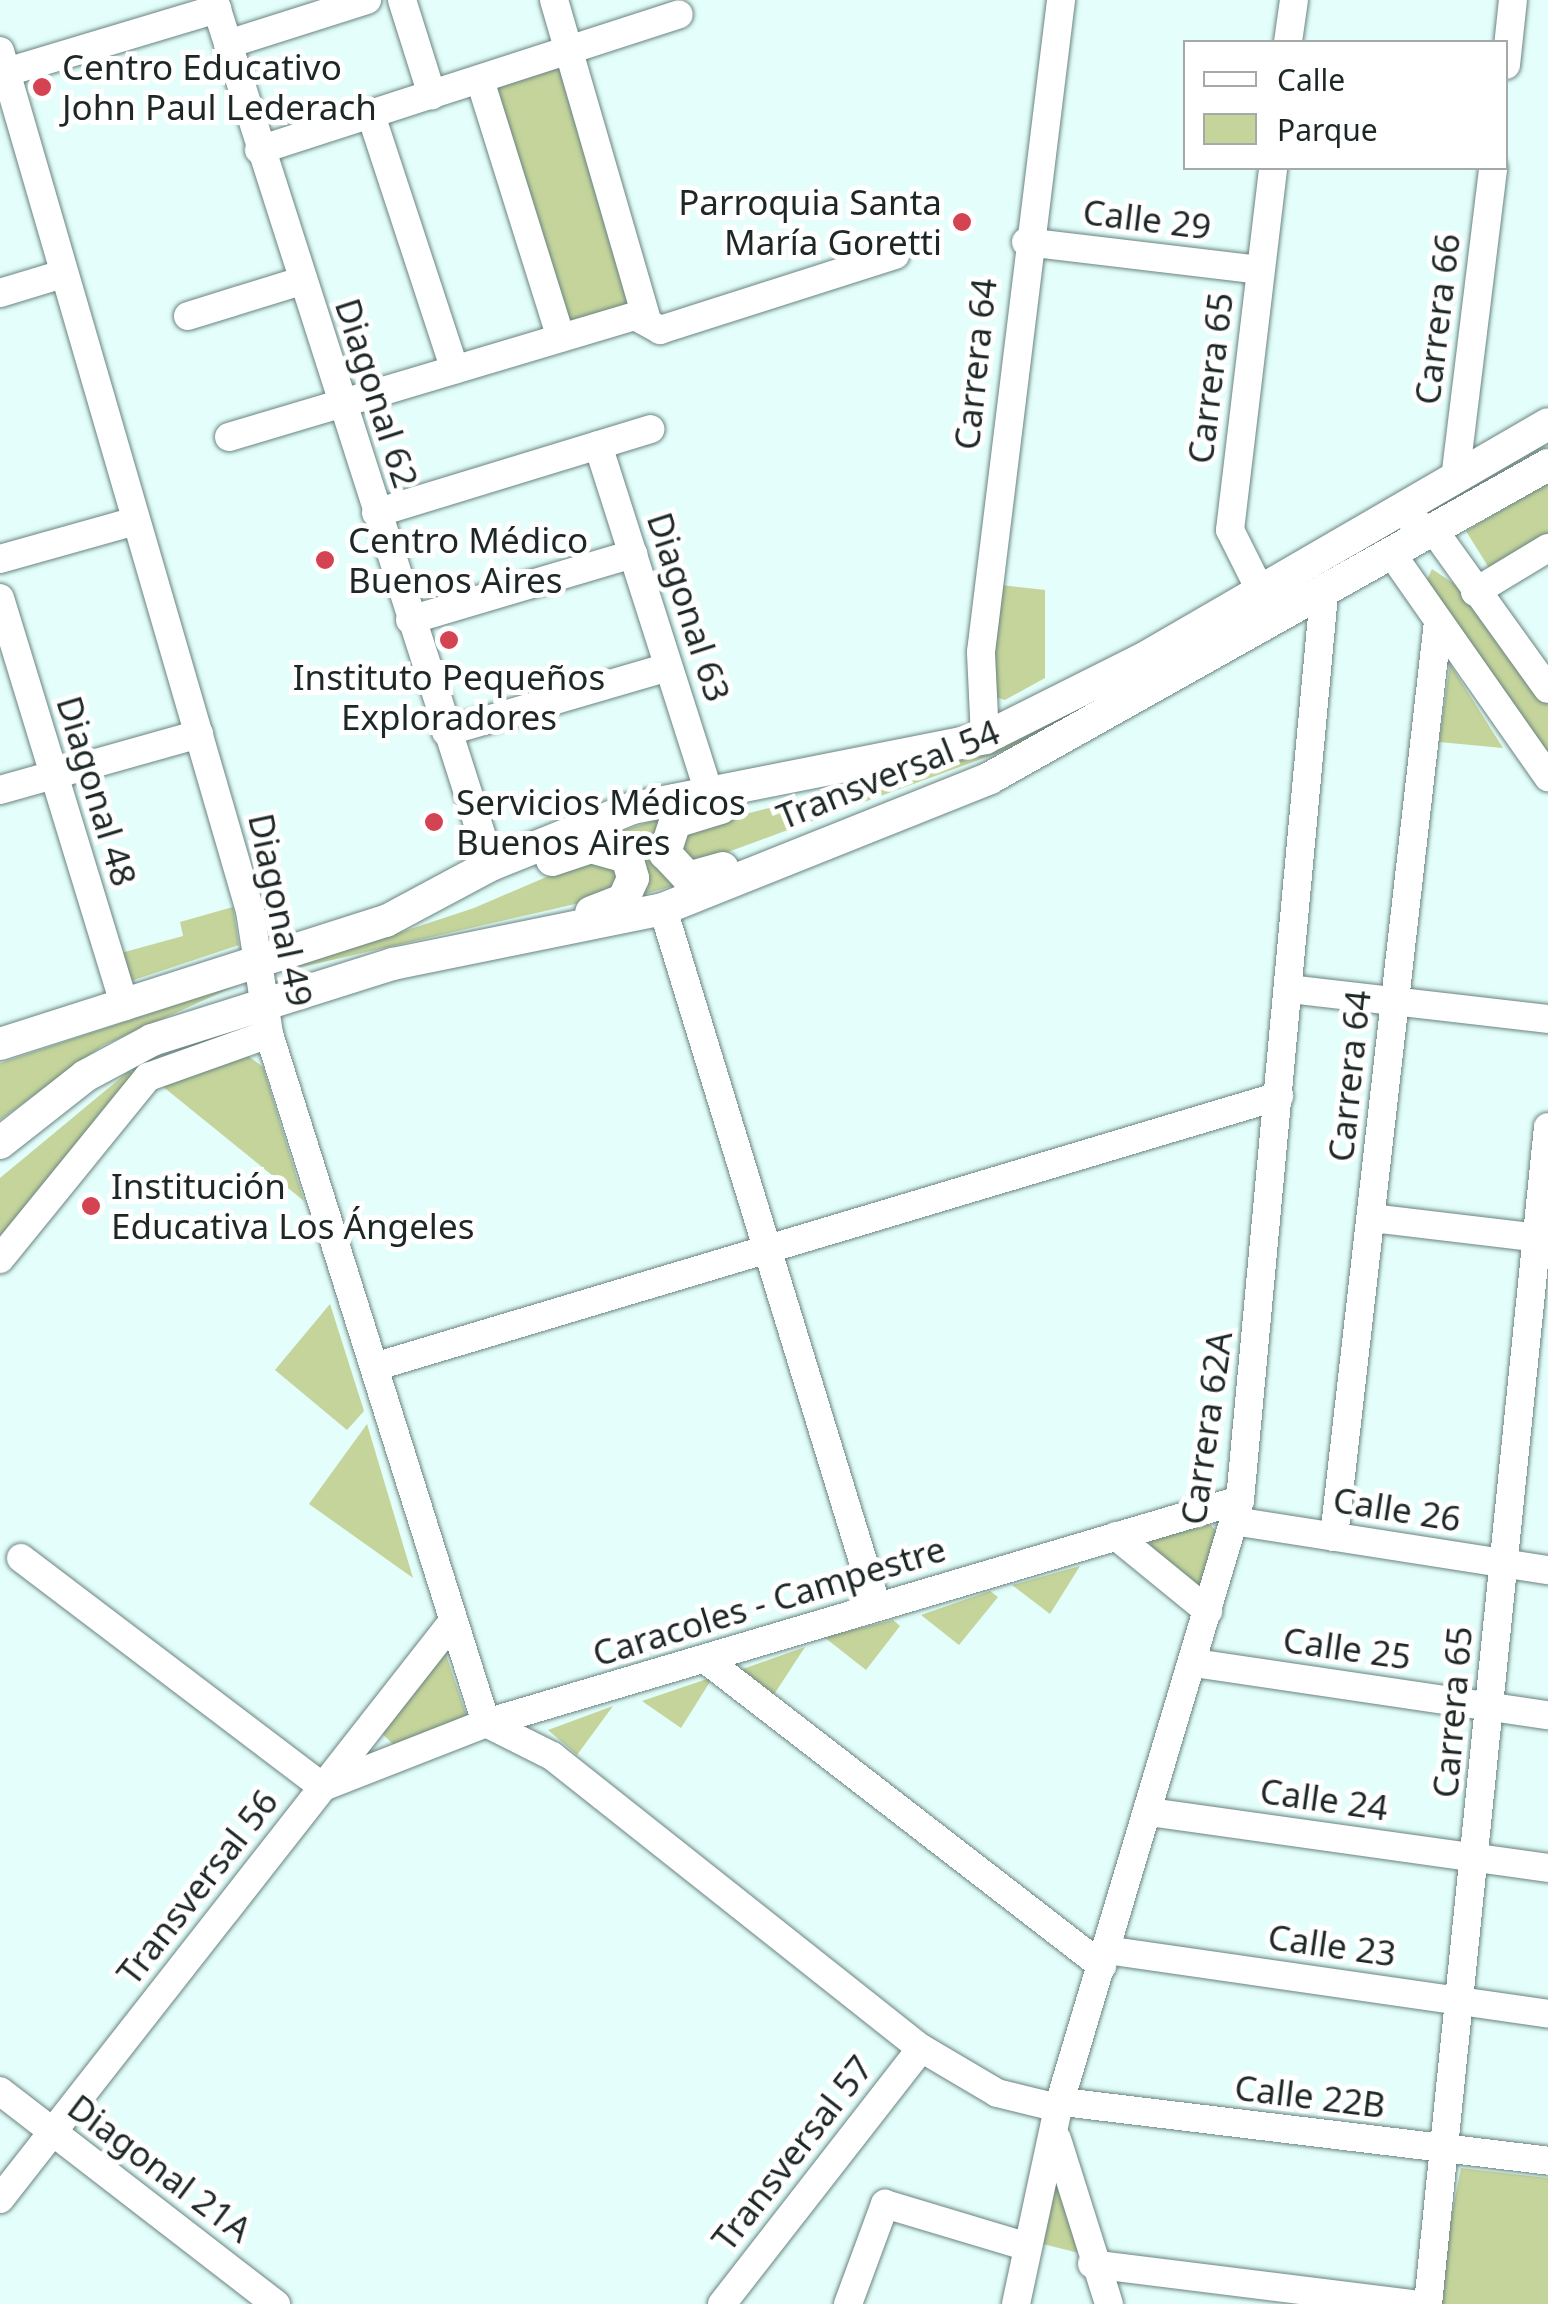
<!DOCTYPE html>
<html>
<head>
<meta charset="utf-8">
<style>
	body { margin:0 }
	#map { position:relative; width:1548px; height:2304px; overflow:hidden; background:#e3fefb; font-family:"Noto Sans",sans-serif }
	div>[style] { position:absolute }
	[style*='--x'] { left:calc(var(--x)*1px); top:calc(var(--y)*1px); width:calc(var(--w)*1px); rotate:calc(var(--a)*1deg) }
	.green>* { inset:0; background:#c4d49b; transform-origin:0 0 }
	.roads { filter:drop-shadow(0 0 2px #6a8380) drop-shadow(0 0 2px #6a8380) }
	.minor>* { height:28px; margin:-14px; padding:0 14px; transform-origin:14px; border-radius:14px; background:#fff }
	.major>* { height:32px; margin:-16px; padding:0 16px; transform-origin:16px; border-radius:16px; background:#fff }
	.dots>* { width:28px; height:28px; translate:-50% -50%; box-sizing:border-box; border:5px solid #fff; border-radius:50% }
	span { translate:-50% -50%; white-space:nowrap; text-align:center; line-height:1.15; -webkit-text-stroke:10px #fff; paint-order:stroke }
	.poi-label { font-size:35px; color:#1d2726 }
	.left { translate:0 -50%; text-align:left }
	.right { translate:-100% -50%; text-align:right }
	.street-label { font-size:35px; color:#1d2726 }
	.legend { position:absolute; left:1183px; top:40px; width:325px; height:130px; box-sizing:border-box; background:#fff; border:2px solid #a5a9a8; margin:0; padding:12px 18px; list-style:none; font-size:30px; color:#1d2726 }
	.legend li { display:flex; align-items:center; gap:20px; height:50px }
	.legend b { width:50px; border:2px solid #a5a9a8 }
</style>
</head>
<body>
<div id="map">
	<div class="green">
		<i style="left:562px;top:66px;width:252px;height:71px;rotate:73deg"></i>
		<i style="clip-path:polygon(1548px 483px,1548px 533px,1489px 568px,1466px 531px)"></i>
		<i style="clip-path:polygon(1378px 534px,1383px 542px,1055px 732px,687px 867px,675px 832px,969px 757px)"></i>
		<i style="clip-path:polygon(1432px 569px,1462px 589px,1548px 702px,1548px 758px,1426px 582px)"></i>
		<i style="clip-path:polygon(1001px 585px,1045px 590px,1045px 678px,1005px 700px,995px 697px,992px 660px)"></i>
		<i style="clip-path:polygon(1450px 664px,1503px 748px,1439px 742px)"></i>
		<i style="clip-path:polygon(665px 817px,649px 843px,652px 856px,687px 882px,627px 899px,602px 837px)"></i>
		<i style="clip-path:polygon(602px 853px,619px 874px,610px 896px,280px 972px,474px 908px)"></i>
		<i style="clip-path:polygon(233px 907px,239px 945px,131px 981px,121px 953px,183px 936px,180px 922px)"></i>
		<i style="clip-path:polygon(242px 983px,102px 1046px,0 1120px,0 1063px)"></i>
		<i style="clip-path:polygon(244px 1053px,263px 1067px,304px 1201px,156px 1081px)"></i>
		<i style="clip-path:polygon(129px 1071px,134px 1074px,0 1236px,0 1178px)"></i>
		<i style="clip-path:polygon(330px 1304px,364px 1411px,347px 1430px,275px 1370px)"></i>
		<i style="clip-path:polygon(367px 1424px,413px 1578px,309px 1504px)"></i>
		<i style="clip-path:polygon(1206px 1521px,1221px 1535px,1199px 1588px,1149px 1550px,1152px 1539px)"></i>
		<i style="clip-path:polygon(1080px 1566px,1050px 1614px,1012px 1585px)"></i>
		<i style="clip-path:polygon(990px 1591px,998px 1597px,959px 1645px,921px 1615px)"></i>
		<i style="clip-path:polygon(893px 1620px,900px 1626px,866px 1670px,824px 1637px)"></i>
		<i style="clip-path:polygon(805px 1647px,773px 1696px,740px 1670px)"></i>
		<i style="clip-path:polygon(444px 1649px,467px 1717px,394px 1745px,374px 1726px)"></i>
		<i style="clip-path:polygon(713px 1677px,681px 1728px,642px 1701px)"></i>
		<i style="clip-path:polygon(613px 1706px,577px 1755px,548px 1730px)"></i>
		<i style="clip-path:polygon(1461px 2168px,1548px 2178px,1548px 2304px,1434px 2304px)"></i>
		<i style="clip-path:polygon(1053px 2182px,1057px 2182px,1079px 2253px,1043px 2244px)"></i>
	</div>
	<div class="roads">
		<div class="minor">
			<i style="--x:214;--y:0;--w:908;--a:72.24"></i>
			<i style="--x:402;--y:0;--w:100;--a:72.5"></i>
			<i style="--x:554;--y:0;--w:330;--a:73.8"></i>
			<i style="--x:1288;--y:42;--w:42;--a:-81.9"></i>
			<i style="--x:228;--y:44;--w:146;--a:-17.6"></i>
			<i style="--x:0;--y:51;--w:896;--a:73.79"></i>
			<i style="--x:250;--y:911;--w:124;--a:81.2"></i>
			<i style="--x:269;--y:1034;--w:722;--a:72.52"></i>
			<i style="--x:1506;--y:65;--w:65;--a:-83.9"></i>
			<i style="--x:0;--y:74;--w:227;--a:-16.7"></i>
			<i style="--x:480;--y:80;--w:270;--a:72.6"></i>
			<i style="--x:371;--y:115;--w:268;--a:71.8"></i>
			<i style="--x:259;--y:150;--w:441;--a:-17.9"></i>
			<i style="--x:1026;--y:242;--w:236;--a:6.8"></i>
			<i style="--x:0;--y:293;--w:66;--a:-16.8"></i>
			<i style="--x:188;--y:316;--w:118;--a:-17.2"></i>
			<i style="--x:229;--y:437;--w:424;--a:-16.6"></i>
			<i style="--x:635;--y:316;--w:29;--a:29"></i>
			<i style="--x:660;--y:330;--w:247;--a:-17.7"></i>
			<i style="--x:598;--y:445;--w:364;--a:72.3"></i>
			<i style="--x:1455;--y:479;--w:313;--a:-83"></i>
			<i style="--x:376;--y:513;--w:287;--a:-17"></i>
			<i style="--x:1412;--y:521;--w:25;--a:26"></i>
			<i style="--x:1435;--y:532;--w:193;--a:54.3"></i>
			<i style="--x:1394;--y:557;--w:269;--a:55"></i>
			<i style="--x:0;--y:559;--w:137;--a:-15.7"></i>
			<i style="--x:1260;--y:590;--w:67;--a:-116.6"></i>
			<i style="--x:1230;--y:530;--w:365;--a:-83.2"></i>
			<i style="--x:1475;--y:592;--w:85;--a:-31.1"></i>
			<i style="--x:0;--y:598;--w:427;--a:73"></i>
			<i style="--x:410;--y:620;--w:233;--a:-16.5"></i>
			<i style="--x:446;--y:732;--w:231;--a:-16.3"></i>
			<i style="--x:985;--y:738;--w:86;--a:-92.7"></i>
			<i style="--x:981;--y:652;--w:657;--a:-83"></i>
			<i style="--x:0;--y:790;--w:207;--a:-15.7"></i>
			<i style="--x:663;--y:909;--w:730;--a:72.95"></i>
			<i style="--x:1289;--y:989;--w:261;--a:6.6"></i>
			<i style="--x:1372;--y:1218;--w:177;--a:6.8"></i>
			<i style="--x:0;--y:1259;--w:235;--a:-50.9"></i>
			<i style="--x:148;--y:1077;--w:128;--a:-19.6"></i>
			<i style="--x:374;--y:1367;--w:945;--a:-16.67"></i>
			<i style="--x:1234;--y:1521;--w:318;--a:8.9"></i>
			<i style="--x:1116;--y:1536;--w:119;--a:39.2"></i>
			<i style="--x:1334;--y:1537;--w:921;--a:-83.52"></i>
			<i style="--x:21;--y:1558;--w:379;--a:37.2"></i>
			<i style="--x:705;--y:1659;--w:502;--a:37.71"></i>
			<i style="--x:1194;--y:1663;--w:358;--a:8.4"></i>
			<i style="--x:486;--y:1723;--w:74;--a:26.6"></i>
			<i style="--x:552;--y:1756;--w:471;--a:38.4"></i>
			<i style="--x:921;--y:2048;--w:88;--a:30.6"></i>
			<i style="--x:997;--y:2093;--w:63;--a:13.8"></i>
			<i style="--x:323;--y:1787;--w:175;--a:-21.4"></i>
			<i style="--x:486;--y:1723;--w:786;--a:-16.48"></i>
			<i style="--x:1150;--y:1812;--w:402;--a:8"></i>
			<i style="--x:1106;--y:1950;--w:447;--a:8.2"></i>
			<i style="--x:0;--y:2091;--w:349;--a:37.7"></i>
			<i style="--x:1063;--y:2102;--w:489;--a:6.9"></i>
			<i style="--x:1057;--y:2139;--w:173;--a:72.5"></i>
			<i style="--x:0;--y:2199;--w:734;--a:-51.91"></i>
			<i style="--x:1092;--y:2264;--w:322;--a:7.1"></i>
			<i style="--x:722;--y:2304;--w:324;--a:-52.1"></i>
			<i style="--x:848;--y:2304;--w:107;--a:-69.7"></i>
			<i style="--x:885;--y:2204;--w:149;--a:16.7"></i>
			<i style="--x:1016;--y:2304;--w:200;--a:-77.9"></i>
			<i style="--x:1058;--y:2108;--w:635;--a:-73.34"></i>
			<i style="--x:1240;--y:1500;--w:909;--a:-84.7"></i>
			<i style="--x:1428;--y:2304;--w:1183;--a:-84.18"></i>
		</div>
		<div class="major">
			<i style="--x:721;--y:808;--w:48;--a:163.1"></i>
			<i style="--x:675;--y:822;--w:33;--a:108"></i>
			<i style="--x:665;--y:853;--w:34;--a:47"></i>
			<i style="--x:688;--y:878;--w:36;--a:-16"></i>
			<i style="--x:552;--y:860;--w:41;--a:-18.4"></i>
			<i style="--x:591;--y:847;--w:37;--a:16"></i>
			<i style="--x:627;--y:857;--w:22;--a:74"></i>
			<i style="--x:633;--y:878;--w:24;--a:114"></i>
			<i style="--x:623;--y:900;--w:34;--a:159"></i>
			<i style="--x:0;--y:1044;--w:405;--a:-17.7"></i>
			<i style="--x:386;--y:921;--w:119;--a:-28.1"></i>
			<i style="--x:491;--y:865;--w:153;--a:-21.9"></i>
			<i style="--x:633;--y:808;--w:359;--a:-11.2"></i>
			<i style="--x:985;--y:738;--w:174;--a:-26.6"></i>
			<i style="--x:1141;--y:660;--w:470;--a:-30.1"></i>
			<i style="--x:0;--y:1143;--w:108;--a:-38.2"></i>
			<i style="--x:85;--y:1076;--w:76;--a:-28.2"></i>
			<i style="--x:152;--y:1040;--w:253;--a:-17.5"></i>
			<i style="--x:393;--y:964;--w:276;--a:-11.5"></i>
			<i style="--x:663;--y:909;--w:352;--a:-21.8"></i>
			<i style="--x:990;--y:778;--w:640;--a:-29.29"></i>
		</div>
	</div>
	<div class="dots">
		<i style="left:42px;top:87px;background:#d34352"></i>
		<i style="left:962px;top:222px;background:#d34352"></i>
		<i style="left:325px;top:560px;background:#d34352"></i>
		<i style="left:449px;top:640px;background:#d34352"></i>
		<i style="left:434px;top:822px;background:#d34352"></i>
		<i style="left:91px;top:1206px;background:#d34352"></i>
	</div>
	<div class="poi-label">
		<span class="left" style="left:62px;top:87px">Centro Educativo<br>John Paul Lederach</span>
		<span class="right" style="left:942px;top:222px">Parroquia Santa<br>María Goretti</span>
		<span class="left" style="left:348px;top:560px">Centro Médico<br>Buenos Aires</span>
		<span style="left:449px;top:697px">Instituto Pequeños<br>Exploradores</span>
		<span class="left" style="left:456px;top:822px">Servicios Médicos<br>Buenos Aires</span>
		<span class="left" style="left:111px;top:1206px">Institución<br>Educativa Los Ángeles</span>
	</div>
	<div class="street-label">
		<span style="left:1147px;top:219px;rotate:7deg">Calle 29</span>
		<span style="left:1437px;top:319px;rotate:-83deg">Carrera 66</span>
		<span style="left:975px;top:364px;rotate:-84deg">Carrera 64</span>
		<span style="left:1210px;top:378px;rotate:-83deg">Carrera 65</span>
		<span style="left:377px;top:393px;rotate:72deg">Diagonal 62</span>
		<span style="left:689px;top:607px;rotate:72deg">Diagonal 63</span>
		<span style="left:888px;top:774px;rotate:-22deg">Transversal 54</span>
		<span style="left:97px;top:791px;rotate:73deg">Diagonal 48</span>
		<span style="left:281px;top:910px;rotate:78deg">Diagonal 49</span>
		<span style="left:1349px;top:1076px;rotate:-84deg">Carrera 64</span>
		<span style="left:1206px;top:1428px;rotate:-82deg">Carrera 62A</span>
		<span style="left:1397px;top:1509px;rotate:9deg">Calle 26</span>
		<span style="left:769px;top:1601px;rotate:-17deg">Caracoles - Campestre</span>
		<span style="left:1347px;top:1648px;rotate:8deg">Calle 25</span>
		<span style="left:1452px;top:1712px;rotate:-85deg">Carrera 65</span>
		<span style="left:1324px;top:1799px;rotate:8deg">Calle 24</span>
		<span style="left:197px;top:1887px;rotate:-52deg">Transversal 56</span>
		<span style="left:1332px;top:1945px;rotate:8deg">Calle 23</span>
		<span style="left:1310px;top:2096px;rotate:7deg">Calle 22B</span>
		<span style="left:792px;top:2153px;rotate:-52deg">Transversal 57</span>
		<span style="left:160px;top:2168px;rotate:37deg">Diagonal 21A</span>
	</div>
	<ul class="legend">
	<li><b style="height:12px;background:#fff"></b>Calle</li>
	<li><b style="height:28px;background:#c4d49b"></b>Parque</li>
	</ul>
</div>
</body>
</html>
